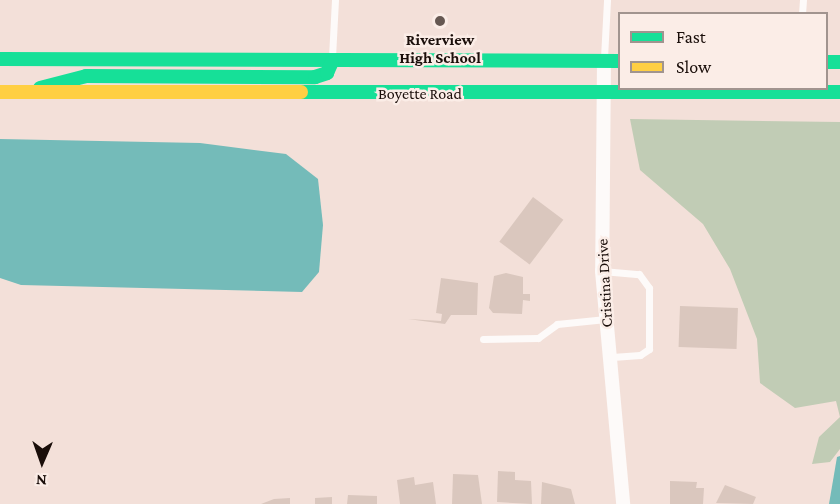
<!DOCTYPE html>
<html>
<head>
<meta charset="utf-8">
<style>
	body { margin:0 }
	#map { position:relative; width:840px; height:504px; overflow:hidden; background:#f3e0d9; font-family:"Crimson Pro",serif }
	div>[style] { position:absolute }
	[style*='--x'] { left:calc(var(--x)*1px); top:calc(var(--y)*1px); width:calc(var(--w)*1px); rotate:calc(var(--a)*1deg) }
	.green>* { inset:0; background:#c1ccb5 }
	.water>* { inset:0; background:#74bbb9 }
	.building>* { inset:0; background:#dac7be; transform-origin:0 0 }
	.lane>* { height:7px; margin:-3.5px; padding:0 3.5px; transform-origin:3.5px; border-radius:3.5px; background:#fdfaf9 }
	.street>* { height:14px; margin:-7px; padding:0 7px; transform-origin:7px; border-radius:7px; background:#fdfaf9 }
	.fast>* { height:14px; margin:-7px; padding:0 7px; transform-origin:7px; border-radius:7px; background:#16e098 }
	.slow>* { height:14px; margin:-7px; padding:0 7px; transform-origin:7px; border-radius:7px; background:#ffcf43 }
	.dots>* { width:16px; height:16px; translate:-50% -50%; box-sizing:border-box; border:3px solid #fbede7; border-radius:50% }
	span { translate:-50% -50%; white-space:nowrap; text-align:center; line-height:1.15; -webkit-text-stroke:5px #fbede7; paint-order:stroke }
	.poi-label { font-size:16px; color:#1a0e0a; font-weight:700 }
	.street-label { font-size:16px; color:#1a0e0a }
	.legend { position:absolute; left:618px; top:12px; width:210px; height:78px; box-sizing:border-box; background:#fbede7; border:2px solid #a1948f; margin:0; padding:8px 10px; list-style:none; font-size:18px; color:#1a0e0a }
	.legend li { display:flex; align-items:center; gap:12px; height:30px }
	.legend b { width:30px; border:2px solid #a1948f }
	.north { position:absolute; left:12px; top:432px; width:60px; height:60px; -webkit-text-stroke:4px #fbede7; paint-order:stroke; rotate:182deg; font-size:16px; font-weight:700; line-height:24px; text-align:center; color:#1a0e0a }
	.north::after { content:''; display:block; margin:auto; width:21px; height:27px; background:#1a0e0a; clip-path:polygon(50% 0,100% 100%,50% 72%,0 100%) }
</style>
</head>
<body>
<div id="map">
	<div class="green">
		<i style="clip-path:polygon(630px 119px,840px 122px,840px 449px,830px 462px,812px 464px,819px 437px,840px 417px,836px 401px,795px 408px,760px 383px,757px 339px,730px 269px,703px 224px,640px 170px)"></i>
	</div>
	<div class="water">
		<i style="clip-path:polygon(0 139px,200px 143px,286px 154px,318px 179px,323px 225px,319px 272px,302px 292px,21px 285px,0 278px)"></i>
		<i style="clip-path:polygon(840px 456px,840px 504px,829px 504px,837px 457px)"></i>
	</div>
	<div class="building">
		<i style="left:533px;top:197px;width:38px;height:56px;rotate:37deg"></i>
		<i style="clip-path:polygon(506px 273px,523px 277px,523px 294px,530px 294px,530px 301px,523px 300px,522px 314px,493px 313px,489px 308px,494px 276px)"></i>
		<i style="clip-path:polygon(441px 278px,478px 283px,477px 315px,451px 315px,445px 324px,408px 319px,441px 321px,442px 314px,436px 313px)"></i>
		<i style="left:680px;top:306px;width:58px;height:41px;rotate:2deg"></i>
		<i style="clip-path:polygon(498px 471px,515px 472px,515px 480px,531px 481px,532px 504px,497px 502px)"></i>
		<i style="clip-path:polygon(453px 474px,478px 475px,482px 504px,452px 504px)"></i>
		<i style="clip-path:polygon(414px 477px,415px 485px,433px 482px,436px 504px,400px 504px,397px 480px)"></i>
		<i style="clip-path:polygon(670px 481px,697px 482px,696px 488px,704px 488px,703px 504px,670px 504px)"></i>
		<i style="clip-path:polygon(542px 482px,571px 489px,575px 504px,541px 504px)"></i>
		<i style="clip-path:polygon(725px 485px,756px 497px,753px 504px,716px 503px)"></i>
		<i style="clip-path:polygon(348px 495px,377px 496px,377px 504px,347px 504px)"></i>
		<i style="clip-path:polygon(332px 497px,332px 504px,315px 504px,315px 498px)"></i>
		<i style="clip-path:polygon(290px 498px,290px 504px,261px 504px,274px 499px)"></i>
	</div>
	<div class="lane">
		<i style="--x:802;--y:14;--w:14;--a:-86"></i>
		<i style="--x:332;--y:57;--w:57;--a:-87"></i>
		<i style="--x:604;--y:58;--w:58;--a:-87"></i>
		<i style="--x:602;--y:271;--w:37;--a:5"></i>
		<i style="--x:639;--y:274;--w:17;--a:54"></i>
		<i style="--x:649;--y:288;--w:61;--a:90"></i>
		<i style="--x:649;--y:349;--w:11;--a:146"></i>
		<i style="--x:640;--y:355;--w:31;--a:176"></i>
		<i style="--x:483;--y:339;--w:55;--a:-1"></i>
		<i style="--x:538;--y:338;--w:24;--a:-36"></i>
		<i style="--x:557;--y:324;--w:49;--a:-5.8"></i>
	</div>
	<div class="street">
		<i style="--x:604;--y:61;--w:210;--a:90.5"></i>
		<i style="--x:602;--y:271;--w:234;--a:84.8"></i>
	</div>
	<div class="fast">
		<i style="--x:0;--y:59;--w:620;--a:0.18"></i>
		<i style="--x:826;--y:62;--w:14;--a:0"></i>
		<i style="--x:40;--y:88;--w:48;--a:-14.6"></i>
		<i style="--x:86;--y:76;--w:229;--a:0.3"></i>
		<i style="--x:315;--y:77;--w:13;--a:-18"></i>
		<i style="--x:327;--y:73;--w:12;--a:-66"></i>
		<i style="--x:301;--y:92;--w:539;--a:0"></i>
	</div>
	<div class="slow">
		<i style="--x:0;--y:92;--w:301;--a:0"></i>
	</div>
	<div class="dots">
		<i style="left:440px;top:21px;background:#665852"></i>
	</div>
	<div class="poi-label">
		<span style="left:440px;top:49px">Riverview<br>High School</span>
	</div>
	<div class="street-label">
		<span style="left:420px;top:94px">Boyette Road</span>
		<span style="left:605px;top:283px;rotate:-93deg">Cristina Drive</span>
	</div>
	<ul class="legend">
	<li><b style="height:8px;background:#16e098"></b>Fast</li>
	<li><b style="height:8px;background:#ffcf43"></b>Slow</li>
	</ul>
	<div class="north">N</div>
</div>
</body>
</html>
